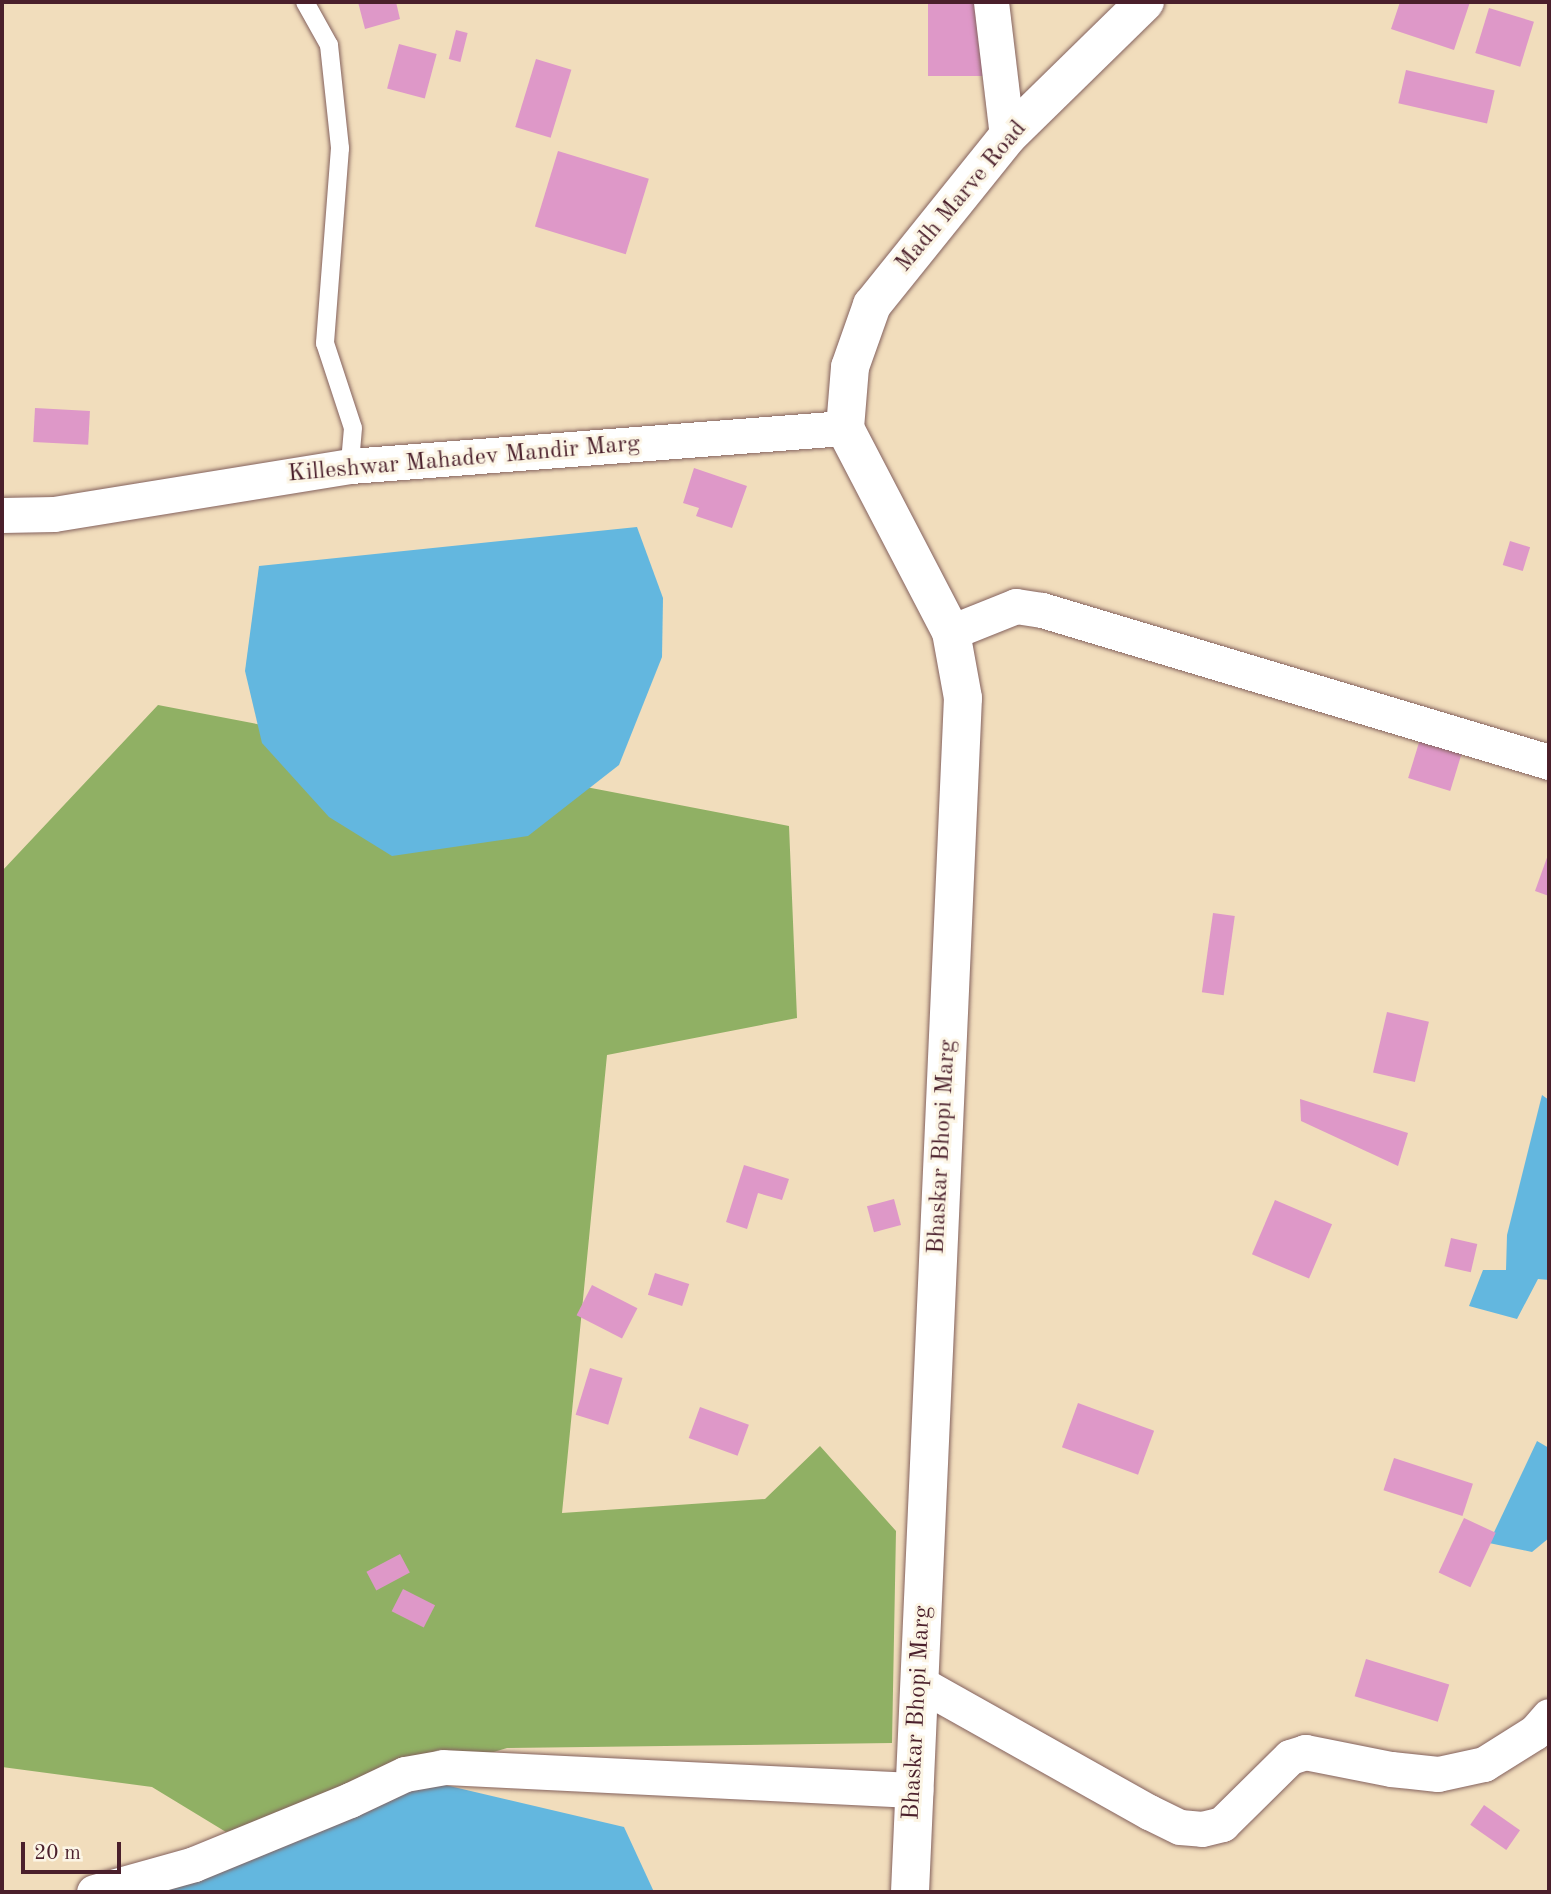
<!DOCTYPE html>
<html>
<head>
<meta charset="utf-8">
<style>
	body { margin:0 }
	#map { position:relative; width:1551px; height:1894px; overflow:hidden; background:#f1ddbc; font-family:"Old Standard TT",serif }
	div>[style] { position:absolute }
	[style*='--x'] { left:calc(var(--x)*1px); top:calc(var(--y)*1px); width:calc(var(--w)*1px); rotate:calc(var(--a)*1deg) }
	.forest>* { inset:0; background:#90b064 }
	.water>* { inset:0; background:#63b7df }
	.building>* { inset:0; background:#de98c8; transform-origin:0 0 }
	.roads { filter:drop-shadow(0 0 2px #84625e) drop-shadow(0 0 2px #84625e) }
	.service>* { height:18px; margin:-9px; padding:0 9px; transform-origin:9px; border-radius:9px; background:#fff }
	.minor>* { height:35px; margin:-17.5px; padding:0 17.5px; transform-origin:17.5px; border-radius:17.5px; background:#fff }
	.tertiary>* { height:38px; margin:-19px; padding:0 19px; transform-origin:19px; border-radius:19px; background:#fff }
	span { translate:-50% -50%; white-space:nowrap; text-align:center; line-height:1.15; -webkit-text-stroke:6px #fcf5e5; paint-order:stroke }
	.street-label { font-size:24px; color:#4a1f2b }
	.frame { position:absolute; inset:0; border:4px solid #4a1f2b; pointer-events:none }
	.scale { position:absolute; left:21px; top:1842px; width:100px; height:32px; box-sizing:border-box; border:4px solid #4a1f2b; border-top:0; padding-left:9px; font-size:21px; line-height:24px; white-space:nowrap; color:#4a1f2b; -webkit-text-stroke:5px #fcf5e5; paint-order:stroke }
</style>
</head>
<body>
<div id="map">
	<div class="forest">
		<i style="clip-path:polygon(158px 705px,789px 826px,797px 1018px,607px 1055px,562px 1513px,765px 1499px,820px 1446px,896px 1531px,892px 1743px,507px 1748px,226px 1832px,152px 1787px,2px 1767px,2px 871px)"></i>
	</div>
	<div class="water">
		<i style="clip-path:polygon(637px 527px,663px 598px,662px 657px,619px 765px,528px 836px,392px 856px,329px 817px,262px 743px,245px 671px,259px 566px)"></i>
		<i style="clip-path:polygon(1542px 1095px,1549px 1100px,1549px 1280px,1538px 1279px,1517px 1319px,1469px 1306px,1483px 1270px,1506px 1270px,1507px 1235px)"></i>
		<i style="clip-path:polygon(1537px 1441px,1549px 1448px,1549px 1538px,1532px 1552px,1489px 1543px)"></i>
		<i style="clip-path:polygon(424px 1780px,624px 1827px,654px 1892px,149px 1892px)"></i>
	</div>
	<div class="building">
		<i style="clip-path:polygon(358px 2px,396px 2px,400px 19px,365px 29px)"></i>
		<i style="left:928px;top:2px;width:58px;height:74px"></i>
		<i style="clip-path:polygon(1400px 2px,1470px 2px,1454px 50px,1391px 29px)"></i>
		<i style="left:1489px;top:8px;width:47px;height:47px;rotate:17deg"></i>
		<i style="left:456px;top:30px;width:12px;height:30px;rotate:14deg"></i>
		<i style="left:399px;top:44px;width:39px;height:46px;rotate:15deg"></i>
		<i style="left:536px;top:59px;width:37px;height:71px;rotate:17deg"></i>
		<i style="left:1406px;top:70px;width:91px;height:34px;rotate:13deg"></i>
		<i style="left:558px;top:151px;width:95px;height:79px;rotate:17deg"></i>
		<i style="left:35px;top:408px;width:55px;height:34px;rotate:3deg"></i>
		<i style="clip-path:polygon(694px 468px,747px 486px,732px 528px,696px 516px,699px 508px,683px 503px)"></i>
		<i style="left:1510px;top:541px;width:21px;height:25px;rotate:17deg"></i>
		<i style="left:1421px;top:736px;width:44px;height:44px;rotate:17deg"></i>
		<i style="clip-path:polygon(1549px 852px,1549px 896px,1535px 891px)"></i>
		<i style="left:1213px;top:913px;width:22px;height:80px;rotate:8deg"></i>
		<i style="left:1387px;top:1012px;width:43px;height:62px;rotate:13deg"></i>
		<i style="clip-path:polygon(1300px 1099px,1408px 1133px,1398px 1166px,1301px 1121px)"></i>
		<i style="clip-path:polygon(744px 1165px,789px 1179px,782px 1200px,758px 1193px,747px 1229px,726px 1222px)"></i>
		<i style="left:894px;top:1199px;width:27px;height:28px;rotate:75deg"></i>
		<i style="left:1275px;top:1200px;width:62px;height:59px;rotate:23deg"></i>
		<i style="left:1451px;top:1238px;width:27px;height:29px;rotate:13deg"></i>
		<i style="left:655px;top:1273px;width:36px;height:23px;rotate:18deg"></i>
		<i style="left:592px;top:1285px;width:51px;height:34px;rotate:27deg"></i>
		<i style="left:590px;top:1368px;width:34px;height:49px;rotate:17deg"></i>
		<i style="left:1078px;top:1403px;width:81px;height:47px;rotate:20deg"></i>
		<i style="left:700px;top:1407px;width:52px;height:33px;rotate:20deg"></i>
		<i style="left:1394px;top:1458px;width:83px;height:34px;rotate:18deg"></i>
		<i style="left:1464px;top:1518px;width:35px;height:60px;rotate:25deg"></i>
		<i style="left:400px;top:1554px;width:21px;height:38px;rotate:62deg"></i>
		<i style="left:403px;top:1589px;width:36px;height:25px;rotate:27deg"></i>
		<i style="left:1366px;top:1659px;width:87px;height:39px;rotate:17deg"></i>
		<i style="left:1484px;top:1805px;width:44px;height:24px;rotate:35deg"></i>
	</div>
	<div class="roads">
		<div class="service">
			<i style="--x:305;--y:2;--w:49;--a:60.8"></i>
			<i style="--x:329;--y:45;--w:104;--a:83.9"></i>
			<i style="--x:340;--y:148;--w:196;--a:94.4"></i>
			<i style="--x:325;--y:343;--w:89;--a:71.8"></i>
			<i style="--x:353;--y:428;--w:38;--a:95"></i>
		</div>
		<div class="minor">
			<i style="--x:991;--y:2;--w:136;--a:83.2"></i>
			<i style="--x:2;--y:515;--w:52;--a:-1.1"></i>
			<i style="--x:54;--y:514;--w:300;--a:-9.2"></i>
			<i style="--x:350;--y:466;--w:496;--a:-4.4"></i>
			<i style="--x:951;--y:632;--w:70;--a:-21.8"></i>
			<i style="--x:1016;--y:606;--w:26;--a:9"></i>
			<i style="--x:1042;--y:610;--w:529;--a:16.69"></i>
			<i style="--x:919;--y:1683;--w:264;--a:29.3"></i>
			<i style="--x:1149;--y:1812;--w:34;--a:26"></i>
			<i style="--x:1180;--y:1827;--w:22;--a:5"></i>
			<i style="--x:1202;--y:1829;--w:21;--a:-14"></i>
			<i style="--x:1222;--y:1824;--w:95;--a:-44.6"></i>
			<i style="--x:1290;--y:1757;--w:16;--a:-18"></i>
			<i style="--x:1305;--y:1752;--w:88;--a:11.2"></i>
			<i style="--x:1391;--y:1769;--w:47;--a:6.1"></i>
			<i style="--x:1438;--y:1774;--w:47;--a:-12.3"></i>
			<i style="--x:1484;--y:1764;--w:60;--a:-32.1"></i>
			<i style="--x:1535;--y:1732;--w:21;--a:-49"></i>
			<i style="--x:94;--y:1892;--w:104;--a:-15.6"></i>
			<i style="--x:194;--y:1864;--w:169;--a:-22.3"></i>
			<i style="--x:350;--y:1800;--w:61;--a:-25.3"></i>
			<i style="--x:405;--y:1774;--w:39;--a:-10"></i>
			<i style="--x:443;--y:1767;--w:473;--a:2.8"></i>
		</div>
		<div class="tertiary">
			<i style="--x:910;--y:1892;--w:1195;--a:-87.46"></i>
			<i style="--x:963;--y:698;--w:67;--a:-100.3"></i>
			<i style="--x:951;--y:632;--w:230;--a:-117.5"></i>
			<i style="--x:845;--y:428;--w:61;--a:-85.3"></i>
			<i style="--x:850;--y:367;--w:66;--a:-70.5"></i>
			<i style="--x:872;--y:305;--w:216;--a:-51.2"></i>
			<i style="--x:1007;--y:137;--w:193;--a:-44.4"></i>
		</div>
	</div>
	<div class="street-label">
		<span style="left:962px;top:197px;rotate:-50deg">Madh Marve Road</span>
		<span style="left:464px;top:460px;rotate:-5deg">Killeshwar Mahadev Mandir Marg</span>
		<span style="left:943px;top:1147px;rotate:-87deg">Bhaskar Bhopi Marg</span>
		<span style="left:918px;top:1713px;rotate:-87deg">Bhaskar Bhopi Marg</span>
	</div>
	<div class="frame"></div>
	<div class="scale">20 m</div>
</div>
</body>
</html>
